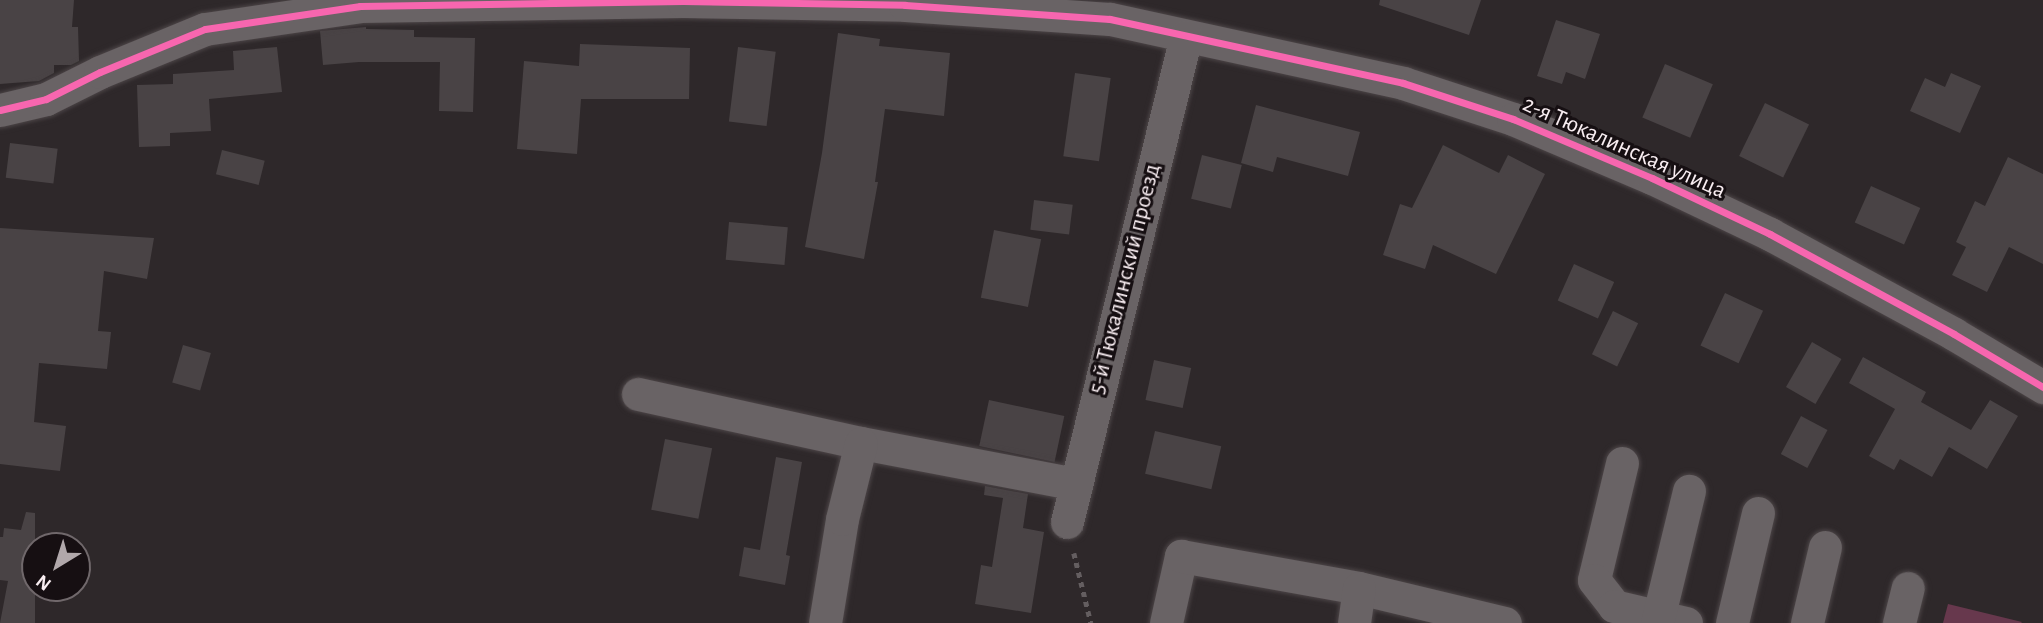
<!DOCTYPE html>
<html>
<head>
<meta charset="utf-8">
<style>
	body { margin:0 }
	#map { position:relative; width:2043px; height:623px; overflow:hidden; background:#2e282a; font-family:"Alegreya Sans",sans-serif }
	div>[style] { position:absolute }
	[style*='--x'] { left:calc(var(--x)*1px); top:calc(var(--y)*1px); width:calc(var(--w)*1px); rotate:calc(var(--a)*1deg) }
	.green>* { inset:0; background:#67384d }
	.building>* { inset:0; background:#494345; transform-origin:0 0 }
	.path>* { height:4.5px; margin-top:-2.25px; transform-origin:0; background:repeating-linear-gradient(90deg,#645e60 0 5px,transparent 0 10px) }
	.roads { filter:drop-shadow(0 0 2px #4c4547) drop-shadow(0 0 2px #4c4547) }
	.minor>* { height:33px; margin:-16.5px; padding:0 16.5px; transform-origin:16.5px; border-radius:16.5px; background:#696365 }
	.cycleway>* { height:7px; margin:-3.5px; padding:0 3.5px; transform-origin:3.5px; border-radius:3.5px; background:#f766af }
	span { translate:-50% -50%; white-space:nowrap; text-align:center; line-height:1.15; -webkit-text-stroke:6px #160f12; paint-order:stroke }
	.street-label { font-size:24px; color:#f8edf1 }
	.north { position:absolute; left:21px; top:532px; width:70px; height:70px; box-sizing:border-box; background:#160f12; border:2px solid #70686b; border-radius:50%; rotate:218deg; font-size:19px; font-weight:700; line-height:28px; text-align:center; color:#f8edf1 }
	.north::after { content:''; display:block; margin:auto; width:24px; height:32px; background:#b1a8ab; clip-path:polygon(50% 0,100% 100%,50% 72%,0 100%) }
</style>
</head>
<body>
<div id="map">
	<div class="green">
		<i style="clip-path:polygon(1948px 604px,2022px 622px,2021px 623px,1943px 623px)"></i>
	</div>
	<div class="building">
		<i style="clip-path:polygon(0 0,74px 0,72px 27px,78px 27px,79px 61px,71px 65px,54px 65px,54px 73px,39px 81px,0 84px)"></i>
		<i style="clip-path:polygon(1380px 0,1481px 0,1469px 35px,1379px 5px)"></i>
		<i style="clip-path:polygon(1556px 20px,1600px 34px,1585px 79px,1566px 72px,1562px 84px,1537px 76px)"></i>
		<i style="clip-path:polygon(366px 27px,366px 29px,414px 30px,414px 37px,475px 38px,473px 112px,439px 111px,440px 62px,359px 62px,323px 65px,320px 31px)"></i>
		<i style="clip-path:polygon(838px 33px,880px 39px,879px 46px,950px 53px,944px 116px,885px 109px,875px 182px,878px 182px,864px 259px,805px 247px,822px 153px)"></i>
		<i style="clip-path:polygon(580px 44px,690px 48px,689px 99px,581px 99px,577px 154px,517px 149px,524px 61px,579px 66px)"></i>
		<i style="clip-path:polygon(277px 47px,282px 92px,209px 99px,211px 131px,170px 133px,170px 146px,139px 147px,137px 85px,173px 84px,173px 74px,234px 70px,233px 51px)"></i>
		<i style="left:738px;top:47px;width:38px;height:75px;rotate:7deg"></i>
		<i style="left:1665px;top:64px;width:52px;height:58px;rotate:23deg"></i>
		<i style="left:1075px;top:73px;width:36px;height:84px;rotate:8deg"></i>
		<i style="clip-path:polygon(1951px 73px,1981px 86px,1960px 133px,1910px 111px,1925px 78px,1945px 87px)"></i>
		<i style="left:1765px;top:103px;width:49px;height:59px;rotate:26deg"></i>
		<i style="clip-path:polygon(1256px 105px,1360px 132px,1348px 176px,1277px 157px,1273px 172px,1241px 163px)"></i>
		<i style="left:10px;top:143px;width:48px;height:35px;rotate:7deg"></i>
		<i style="clip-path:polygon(1443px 145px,1499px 173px,1508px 155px,1545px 174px,1496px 274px,1433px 245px,1425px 269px,1383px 255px,1400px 204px,1412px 208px)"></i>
		<i style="left:222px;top:150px;width:44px;height:25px;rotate:14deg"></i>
		<i style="left:1202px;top:155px;width:41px;height:45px;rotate:14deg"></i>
		<i style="clip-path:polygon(2008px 157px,2043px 174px,2043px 264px,2009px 247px,1987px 292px,1952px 275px,1966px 247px,1956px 242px,1975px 201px,1985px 206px)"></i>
		<i style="left:1871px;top:186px;width:54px;height:40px;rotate:24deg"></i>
		<i style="left:1034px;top:200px;width:39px;height:30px;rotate:7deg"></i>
		<i style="left:729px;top:222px;width:59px;height:38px;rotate:5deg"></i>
		<i style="clip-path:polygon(0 228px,154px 238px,147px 279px,104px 271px,98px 331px,111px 332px,107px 369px,39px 363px,34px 422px,66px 426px,60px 471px,0 464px)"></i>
		<i style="left:994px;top:230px;width:48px;height:69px;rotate:11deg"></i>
		<i style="left:1574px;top:264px;width:44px;height:40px;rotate:24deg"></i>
		<i style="left:1725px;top:293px;width:42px;height:58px;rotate:25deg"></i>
		<i style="left:1613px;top:311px;width:28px;height:48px;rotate:26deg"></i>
		<i style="left:1812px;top:342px;width:34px;height:52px;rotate:30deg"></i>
		<i style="left:183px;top:345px;width:29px;height:39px;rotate:16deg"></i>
		<i style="clip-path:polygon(1863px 357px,1926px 392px,1921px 402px,1971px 430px,1990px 400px,2018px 416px,1987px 469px,1949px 447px,1932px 477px,1900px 459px,1894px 470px,1869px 456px,1895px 409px,1849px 383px)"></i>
		<i style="left:1154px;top:360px;width:38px;height:41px;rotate:12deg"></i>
		<i style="left:989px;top:400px;width:77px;height:47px;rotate:12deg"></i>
		<i style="left:1801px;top:416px;width:30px;height:43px;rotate:28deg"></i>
		<i style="left:1155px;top:431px;width:68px;height:44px;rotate:13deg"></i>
		<i style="left:665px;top:439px;width:48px;height:72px;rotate:11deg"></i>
		<i style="clip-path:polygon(776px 457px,802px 462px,786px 555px,790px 556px,785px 585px,739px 576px,744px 547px,760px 550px)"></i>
		<i style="clip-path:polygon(985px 486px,1028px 494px,1023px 528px,1044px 532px,1031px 613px,975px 604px,981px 565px,992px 567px,1003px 498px,984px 495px)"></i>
		<i style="clip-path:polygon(26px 512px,35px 513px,35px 623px,0 623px,8px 581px,0 580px,0 537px,3px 537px,4px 528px,21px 530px)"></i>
	</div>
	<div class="path">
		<i style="--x:1074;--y:553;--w:72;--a:76.3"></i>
	</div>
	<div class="roads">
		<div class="minor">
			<i style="--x:0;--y:110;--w:47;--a:-13.4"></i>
			<i style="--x:46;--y:99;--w:60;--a:-26.6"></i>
			<i style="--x:100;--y:72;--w:113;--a:-22.3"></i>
			<i style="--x:205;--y:29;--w:157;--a:-8.4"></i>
			<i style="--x:360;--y:6;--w:323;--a:-0.9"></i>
			<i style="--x:683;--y:1;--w:222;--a:1"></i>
			<i style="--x:905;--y:5;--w:205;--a:3.9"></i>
			<i style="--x:1110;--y:19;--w:300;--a:12.3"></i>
			<i style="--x:1403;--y:83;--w:116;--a:18.1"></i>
			<i style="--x:1513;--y:119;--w:151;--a:23"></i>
			<i style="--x:1652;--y:178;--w:131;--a:25.4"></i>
			<i style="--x:1770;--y:234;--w:209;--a:28.5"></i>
			<i style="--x:1954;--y:334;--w:104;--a:30.8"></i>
			<i style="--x:638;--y:394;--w:228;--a:12.4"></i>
			<i style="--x:861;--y:443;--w:219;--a:10.8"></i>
			<i style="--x:1622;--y:463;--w:120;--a:103.5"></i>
			<i style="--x:1594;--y:580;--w:33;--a:52"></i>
			<i style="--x:1614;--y:606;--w:74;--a:13.3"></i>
			<i style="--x:1067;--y:522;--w:500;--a:-76.24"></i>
			<i style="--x:825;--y:623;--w:105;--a:-80.7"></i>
			<i style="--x:842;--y:519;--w:78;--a:-76"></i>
			<i style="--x:1166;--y:623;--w:69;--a:-77.4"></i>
			<i style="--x:1181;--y:556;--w:181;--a:10.2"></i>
			<i style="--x:1359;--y:588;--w:150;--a:13.5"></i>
			<i style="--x:1354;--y:623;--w:35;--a:-82"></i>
			<i style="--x:1657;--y:623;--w:136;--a:-76.4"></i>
			<i style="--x:1732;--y:623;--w:113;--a:-76.7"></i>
			<i style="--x:1807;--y:623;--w:78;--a:-76.7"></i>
			<i style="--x:1899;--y:623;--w:36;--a:-76"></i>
		</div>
	</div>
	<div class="cycleway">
		<i style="--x:0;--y:110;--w:47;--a:-13.4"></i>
		<i style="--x:46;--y:99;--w:60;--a:-26.6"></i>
		<i style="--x:100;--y:72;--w:113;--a:-22.3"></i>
		<i style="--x:205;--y:29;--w:157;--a:-8.4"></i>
		<i style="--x:360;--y:6;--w:323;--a:-0.9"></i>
		<i style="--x:683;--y:1;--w:222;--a:1"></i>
		<i style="--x:905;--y:5;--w:205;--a:3.9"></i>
		<i style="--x:1110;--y:19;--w:300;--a:12.3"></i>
		<i style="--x:1403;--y:83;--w:116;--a:18.1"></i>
		<i style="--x:1513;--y:119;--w:151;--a:23"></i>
		<i style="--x:1652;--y:178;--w:131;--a:25.4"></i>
		<i style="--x:1770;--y:234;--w:209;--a:28.5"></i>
		<i style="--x:1954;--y:334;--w:104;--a:30.8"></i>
	</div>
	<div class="street-label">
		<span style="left:1624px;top:148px;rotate:24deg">2-я Тюкалинская улица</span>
		<span style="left:1125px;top:279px;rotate:-76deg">5-й Тюкалинский проезд</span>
	</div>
	<div class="north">N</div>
</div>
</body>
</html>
